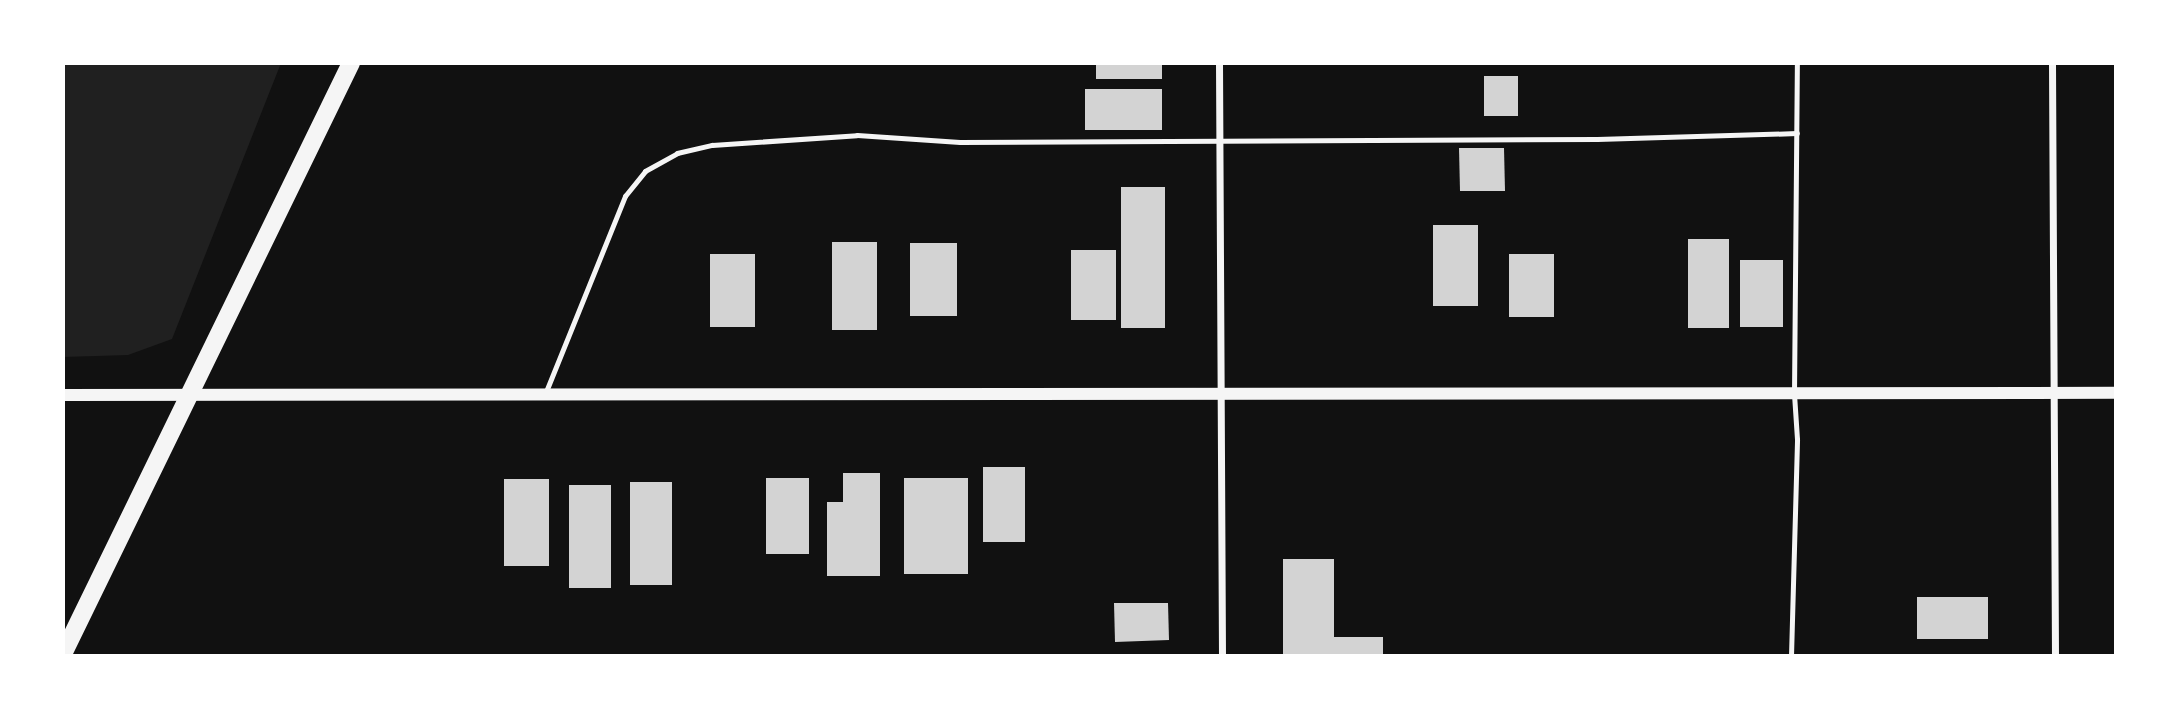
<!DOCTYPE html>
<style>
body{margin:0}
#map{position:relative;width:2179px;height:719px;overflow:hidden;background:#111;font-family:Ubuntu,sans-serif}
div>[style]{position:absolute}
.green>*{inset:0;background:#202020}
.building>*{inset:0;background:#d3d3d3}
.service>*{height:5px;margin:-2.5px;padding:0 2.5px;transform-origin:2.5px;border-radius:2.5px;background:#f5f5f5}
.minor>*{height:7px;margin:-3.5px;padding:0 3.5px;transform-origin:3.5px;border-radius:3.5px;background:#f5f5f5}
.tertiary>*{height:12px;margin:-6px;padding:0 6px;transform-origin:6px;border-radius:6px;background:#f5f5f5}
.primary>*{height:18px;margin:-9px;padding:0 9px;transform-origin:9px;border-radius:9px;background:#f5f5f5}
span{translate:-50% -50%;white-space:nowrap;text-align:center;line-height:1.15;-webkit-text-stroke:5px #fff;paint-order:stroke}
.frame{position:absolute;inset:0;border:65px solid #fff;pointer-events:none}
</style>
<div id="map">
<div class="green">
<i style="clip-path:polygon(63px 63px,281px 63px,172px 339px,128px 355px,63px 357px)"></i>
</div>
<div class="building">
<i style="clip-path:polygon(1096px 63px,1162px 63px,1162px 79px,1096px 79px)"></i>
<i style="clip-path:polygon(1484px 76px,1518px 76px,1518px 116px,1484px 116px)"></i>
<i style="clip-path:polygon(1085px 89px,1162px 89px,1162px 130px,1085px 130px)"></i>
<i style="clip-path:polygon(1459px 148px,1504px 148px,1505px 191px,1460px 191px)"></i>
<i style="clip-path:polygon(1121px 187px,1165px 187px,1165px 328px,1121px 328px)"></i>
<i style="clip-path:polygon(1433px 225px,1478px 225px,1478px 306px,1433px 306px)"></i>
<i style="clip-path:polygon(1688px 239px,1729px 239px,1729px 328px,1688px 328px)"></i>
<i style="clip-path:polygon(832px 242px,877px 242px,877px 330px,832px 330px)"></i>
<i style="clip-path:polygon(910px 243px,957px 243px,957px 316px,910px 316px)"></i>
<i style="clip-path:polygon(1071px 250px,1116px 250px,1116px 320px,1071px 320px)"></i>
<i style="clip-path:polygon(710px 254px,755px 254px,755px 327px,710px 327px)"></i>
<i style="clip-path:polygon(1509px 254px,1554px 254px,1554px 317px,1509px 317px)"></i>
<i style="clip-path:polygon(1740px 260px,1783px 260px,1783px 327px,1740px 327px)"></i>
<i style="clip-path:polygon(983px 467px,1025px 467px,1025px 542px,983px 542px)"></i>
<i style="clip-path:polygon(843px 473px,880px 473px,880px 576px,827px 576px,827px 502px,843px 502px)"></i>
<i style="clip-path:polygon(766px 478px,809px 478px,809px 554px,766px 554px)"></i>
<i style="clip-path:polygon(904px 478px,968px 478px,968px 574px,904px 574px)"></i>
<i style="clip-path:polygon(504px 479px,549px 479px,549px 566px,504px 566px)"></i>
<i style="clip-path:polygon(630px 482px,672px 482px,672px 585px,630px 585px)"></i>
<i style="clip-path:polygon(569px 485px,611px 485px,611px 588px,569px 588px)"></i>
<i style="clip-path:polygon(1283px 559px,1334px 559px,1334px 637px,1383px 637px,1383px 656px,1283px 656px)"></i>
<i style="clip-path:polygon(1917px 597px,1988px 597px,1988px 639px,1917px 639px)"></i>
<i style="clip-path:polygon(1114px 603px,1168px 603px,1169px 640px,1115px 642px)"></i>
</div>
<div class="service">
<i style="left:545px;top:394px;width:214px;rotate:-68deg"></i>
<i style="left:625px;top:196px;width:32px;rotate:-51deg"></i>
<i style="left:645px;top:171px;width:37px;rotate:-29deg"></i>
<i style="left:677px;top:153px;width:36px;rotate:-13deg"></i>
<i style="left:712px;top:145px;width:145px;rotate:-3.9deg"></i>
<i style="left:857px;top:135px;width:103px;rotate:3.9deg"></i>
<i style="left:960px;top:142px;width:637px;rotate:-0.27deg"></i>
<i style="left:1597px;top:139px;width:200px;rotate:-1.7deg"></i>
<i style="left:1791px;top:656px;width:217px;rotate:-88.4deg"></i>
<i style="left:1797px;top:439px;width:45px;rotate:-93.8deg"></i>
<i style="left:1794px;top:394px;width:331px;rotate:-89.5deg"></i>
</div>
<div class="minor">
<i style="left:1219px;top:63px;width:593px;rotate:89.71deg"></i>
<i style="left:2052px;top:63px;width:593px;rotate:89.71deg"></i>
</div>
<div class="tertiary">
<i style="left:63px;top:395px;width:2053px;rotate:-0.06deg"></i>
</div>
<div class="primary">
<i style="left:63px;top:654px;width:657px;rotate:-64.02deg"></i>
</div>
<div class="frame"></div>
</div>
